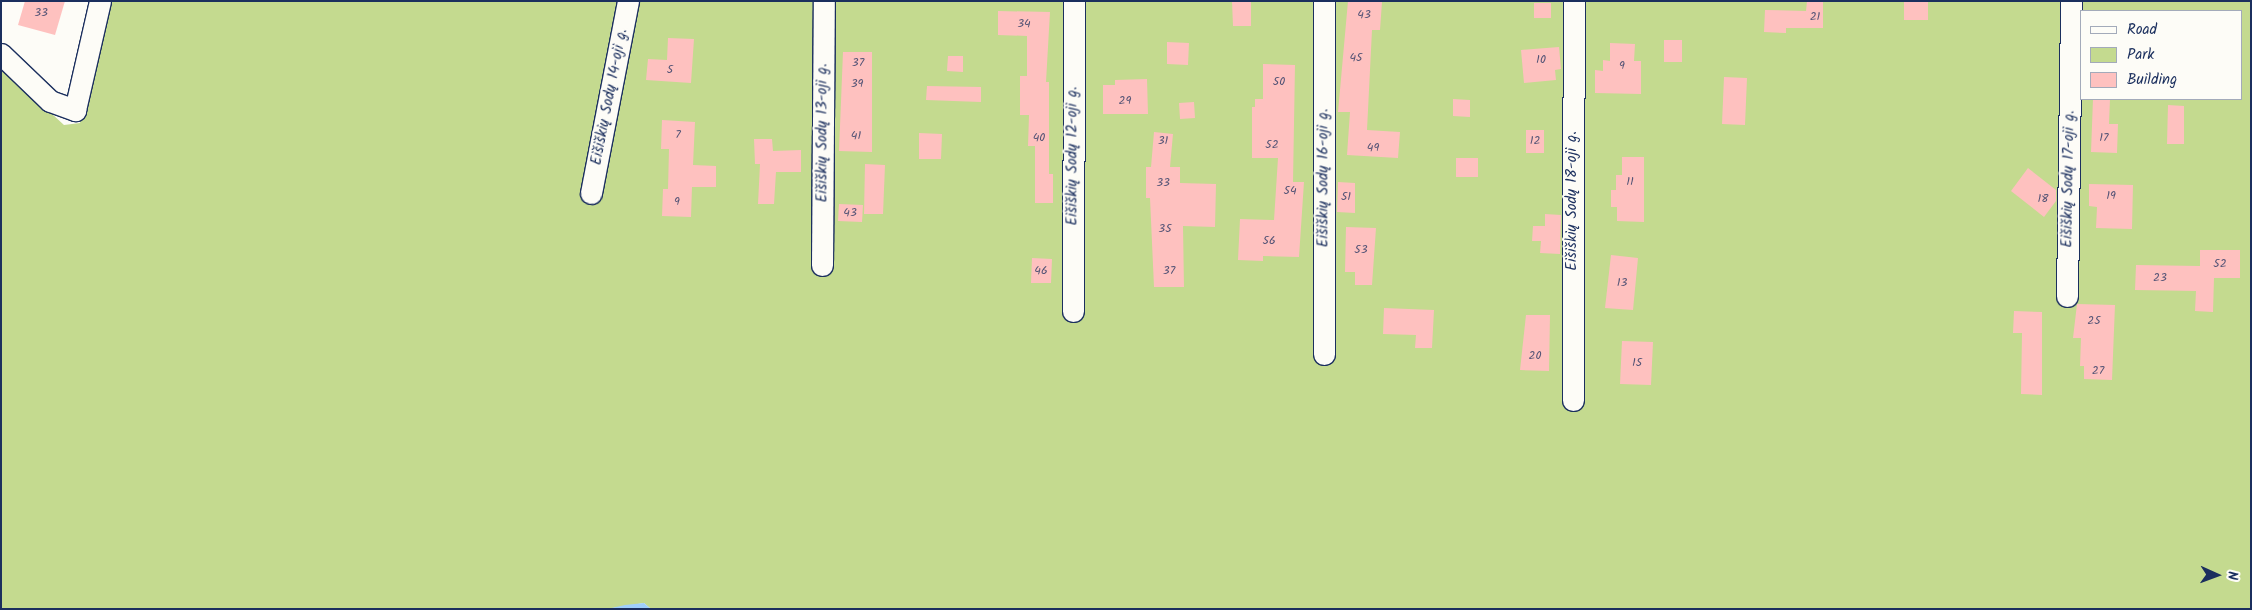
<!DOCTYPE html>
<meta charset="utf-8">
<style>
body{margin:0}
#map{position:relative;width:2252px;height:610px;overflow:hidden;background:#fdfcf7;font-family:Kalam,sans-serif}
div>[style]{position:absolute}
.green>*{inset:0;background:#c4da8f}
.water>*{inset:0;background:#a0d0fc}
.building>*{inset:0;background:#fec1bf}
.roads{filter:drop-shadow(1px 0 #1b2f5e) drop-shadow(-1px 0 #1b2f5e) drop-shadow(0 1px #1b2f5e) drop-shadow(0 -1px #1b2f5e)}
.street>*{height:21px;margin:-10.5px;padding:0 10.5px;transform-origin:10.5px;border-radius:10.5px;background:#fdfcf7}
span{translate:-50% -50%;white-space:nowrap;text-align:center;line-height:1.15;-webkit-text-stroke:4px #fdfcf7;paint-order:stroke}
.number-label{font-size:12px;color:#545476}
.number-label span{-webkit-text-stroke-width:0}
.street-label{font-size:15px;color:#1b2f5e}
.frame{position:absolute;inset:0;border:2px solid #1b2f5e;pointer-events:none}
.legend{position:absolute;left:2080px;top:10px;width:162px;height:90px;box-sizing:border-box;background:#fdfcf7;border:1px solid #a3aaba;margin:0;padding:6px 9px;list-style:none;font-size:15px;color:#1b2f5e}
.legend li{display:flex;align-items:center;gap:10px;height:25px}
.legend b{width:25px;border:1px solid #a3aaba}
.north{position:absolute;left:2192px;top:550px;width:50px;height:50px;-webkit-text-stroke:4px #fdfcf7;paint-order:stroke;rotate:92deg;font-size:14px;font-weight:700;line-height:20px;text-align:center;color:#1b2f5e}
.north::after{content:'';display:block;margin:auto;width:18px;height:22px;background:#1b2f5e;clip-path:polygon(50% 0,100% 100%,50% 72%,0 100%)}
</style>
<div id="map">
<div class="green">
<i style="clip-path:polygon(evenodd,110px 1px,2251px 1px,2251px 609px,651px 609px,644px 603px,607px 609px,1px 609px,1px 67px,64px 125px,80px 123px,110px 1px,2081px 11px,2241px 11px,2241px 99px,2081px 99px,2081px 11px)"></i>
</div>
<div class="water">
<i style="clip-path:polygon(644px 603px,651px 609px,607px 609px,625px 605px)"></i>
</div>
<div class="building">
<i style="clip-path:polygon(25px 1px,65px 1px,55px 35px,18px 25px)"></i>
<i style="clip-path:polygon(1232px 1px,1251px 1px,1251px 26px,1233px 26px)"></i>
<i style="clip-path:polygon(1348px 1px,1382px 2px,1380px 30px,1372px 30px,1367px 130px,1400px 132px,1398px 158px,1347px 155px,1350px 112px,1338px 112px)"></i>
<i style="clip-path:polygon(1807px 1px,1823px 1px,1823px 28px,1786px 28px,1786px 33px,1764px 32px,1765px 10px,1806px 11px)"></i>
<i style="clip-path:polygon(1904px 1px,1928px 1px,1928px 20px,1904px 20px)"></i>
<i style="clip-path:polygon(1534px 3px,1551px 3px,1551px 18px,1534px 18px)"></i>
<i style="clip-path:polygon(998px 11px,1050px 12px,1046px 82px,1049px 82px,1049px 174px,1053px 174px,1053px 203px,1035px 203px,1035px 146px,1028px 146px,1029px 115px,1020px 115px,1020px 76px,1027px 76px,1027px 36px,998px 35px)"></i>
<i style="clip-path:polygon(668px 38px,694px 39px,691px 83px,646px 80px,648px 59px,667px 60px)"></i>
<i style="clip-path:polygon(1664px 40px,1682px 40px,1682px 62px,1664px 62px)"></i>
<i style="clip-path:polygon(1167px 42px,1189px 43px,1188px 65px,1167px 64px)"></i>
<i style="clip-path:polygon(1610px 43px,1635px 44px,1634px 61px,1641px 61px,1641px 94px,1595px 93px,1595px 70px,1603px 71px,1603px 60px,1610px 61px)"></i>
<i style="clip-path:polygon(1559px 47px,1561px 69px,1555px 70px,1556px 80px,1524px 83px,1521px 50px)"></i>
<i style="clip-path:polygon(843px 52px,872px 52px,872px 152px,839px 151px)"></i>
<i style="clip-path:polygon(948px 56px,963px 56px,963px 72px,947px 71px)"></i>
<i style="clip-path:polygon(1263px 64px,1295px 65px,1293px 182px,1304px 182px,1299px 257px,1263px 256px,1263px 261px,1238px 260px,1240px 219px,1274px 220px,1278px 158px,1252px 158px,1252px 107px,1255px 107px,1255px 99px,1263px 99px)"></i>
<i style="clip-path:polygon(1724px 77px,1747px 78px,1745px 125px,1722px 124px)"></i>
<i style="clip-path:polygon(1147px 79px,1148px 114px,1103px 114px,1103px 85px,1115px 85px,1115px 80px)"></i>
<i style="clip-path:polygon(927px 86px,981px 87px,981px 102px,926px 100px)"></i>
<i style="clip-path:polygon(1453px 99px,1470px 100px,1470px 117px,1453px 116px)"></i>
<i style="clip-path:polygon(2093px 99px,2110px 99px,2109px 124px,2118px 124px,2117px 153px,2091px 152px)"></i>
<i style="clip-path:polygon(1194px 102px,1195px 118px,1180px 119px,1179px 103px)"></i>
<i style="clip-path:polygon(2168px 105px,2184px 106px,2184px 144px,2167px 144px)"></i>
<i style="clip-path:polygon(662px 120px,695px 122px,693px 165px,716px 166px,716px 187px,692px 187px,691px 217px,662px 216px,663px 189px,668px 189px,669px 149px,661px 149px)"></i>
<i style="clip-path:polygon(1526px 130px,1544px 130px,1544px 153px,1526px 153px)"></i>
<i style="clip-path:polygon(1154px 132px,1173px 134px,1170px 167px,1180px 167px,1180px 183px,1216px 184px,1215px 227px,1183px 226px,1184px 287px,1154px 287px,1150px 198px,1146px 198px,1146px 167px,1151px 167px)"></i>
<i style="clip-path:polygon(919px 133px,942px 134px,941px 159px,919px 159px)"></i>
<i style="clip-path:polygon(754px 139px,772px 139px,773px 151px,801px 150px,801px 172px,776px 172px,774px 204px,758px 204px,760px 164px,755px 164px)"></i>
<i style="clip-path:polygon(1622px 157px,1644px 157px,1644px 222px,1617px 221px,1617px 207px,1611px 207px,1611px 190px,1616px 190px,1616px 175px,1622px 175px)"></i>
<i style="clip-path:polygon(1456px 158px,1478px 158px,1478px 177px,1456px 177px)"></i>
<i style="clip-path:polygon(865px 164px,885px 165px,883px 214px,864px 214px)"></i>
<i style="clip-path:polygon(2028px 168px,2056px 190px,2056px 201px,2044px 217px,2011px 191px)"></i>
<i style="clip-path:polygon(1338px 182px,1355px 183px,1355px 213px,1337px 212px)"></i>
<i style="clip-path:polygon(2089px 184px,2133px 185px,2132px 229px,2096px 228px,2097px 207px,2089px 206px)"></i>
<i style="clip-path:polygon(839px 204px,863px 205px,862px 222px,838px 221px)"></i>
<i style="clip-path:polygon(1545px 214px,1561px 215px,1560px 254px,1540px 253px,1541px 241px,1532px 241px,1533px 226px,1545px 226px)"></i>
<i style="clip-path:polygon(1346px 227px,1376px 228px,1372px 285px,1355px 285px,1355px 272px,1345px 272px)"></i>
<i style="clip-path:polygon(2200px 250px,2240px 250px,2240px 278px,2214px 278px,2213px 312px,2195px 311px,2196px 291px,2135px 290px,2136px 265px,2200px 266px)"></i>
<i style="clip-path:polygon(1611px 255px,1638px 258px,1633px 310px,1605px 308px)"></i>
<i style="clip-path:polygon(1032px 258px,1052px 259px,1051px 283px,1031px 283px)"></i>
<i style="clip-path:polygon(2077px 304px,2115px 305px,2112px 380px,2084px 379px,2084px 366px,2080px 366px,2081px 338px,2073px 338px)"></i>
<i style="clip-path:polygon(1384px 308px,1434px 310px,1432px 348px,1415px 348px,1416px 335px,1383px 334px)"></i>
<i style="clip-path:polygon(2014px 311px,2042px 312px,2042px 395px,2021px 394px,2022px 333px,2013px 333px)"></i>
<i style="clip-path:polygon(1526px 315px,1550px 315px,1549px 371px,1520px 370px)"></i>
<i style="clip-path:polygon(1622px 341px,1653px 342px,1651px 385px,1620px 384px)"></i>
</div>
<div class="roads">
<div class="street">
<i style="left:1324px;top:1px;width:353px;rotate:90deg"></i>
<i style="left:1px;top:54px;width:68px;rotate:43.8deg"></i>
<i style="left:50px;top:101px;width:27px;rotate:20deg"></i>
<i style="left:75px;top:110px;width:112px;rotate:-77.1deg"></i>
<i style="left:591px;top:193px;width:196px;rotate:-79.1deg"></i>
<i style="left:822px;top:265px;width:264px;rotate:-89.6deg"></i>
<i style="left:2067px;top:296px;width:295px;rotate:-89.2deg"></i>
<i style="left:1073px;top:311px;width:310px;rotate:-89.8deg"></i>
<i style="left:1573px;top:400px;width:399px;rotate:-89.9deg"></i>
</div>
</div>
<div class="number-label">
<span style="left:41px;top:13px">33</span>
<span style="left:1364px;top:15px">43</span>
<span style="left:1815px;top:17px">21</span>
<span style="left:1024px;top:24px">34</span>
<span style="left:1356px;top:58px">45</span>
<span style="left:1541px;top:60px">10</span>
<span style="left:858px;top:63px">37</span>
<span style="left:1622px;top:66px">9</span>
<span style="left:670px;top:70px">5</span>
<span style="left:1279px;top:82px">50</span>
<span style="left:857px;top:84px">39</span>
<span style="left:1125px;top:101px">29</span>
<span style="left:678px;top:135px">7</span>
<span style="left:856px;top:136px">41</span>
<span style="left:1039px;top:138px">40</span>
<span style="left:2104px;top:138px">17</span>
<span style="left:1163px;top:141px">31</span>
<span style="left:1535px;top:141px">12</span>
<span style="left:1272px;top:145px">52</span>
<span style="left:1373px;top:148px">49</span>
<span style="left:1630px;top:182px">11</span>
<span style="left:1163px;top:183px">33</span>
<span style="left:1290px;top:191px">54</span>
<span style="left:2111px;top:196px">19</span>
<span style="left:1346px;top:197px">51</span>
<span style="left:2043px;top:199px">18</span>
<span style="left:677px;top:202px">9</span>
<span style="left:850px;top:213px">43</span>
<span style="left:1165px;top:229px">35</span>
<span style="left:1269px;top:241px">56</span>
<span style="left:1361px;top:250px">53</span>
<span style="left:2220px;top:264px">52</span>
<span style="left:1041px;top:271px">46</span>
<span style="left:1169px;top:271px">37</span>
<span style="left:2160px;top:278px">23</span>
<span style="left:1622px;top:283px">13</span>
<span style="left:2094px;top:321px">25</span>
<span style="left:1535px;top:356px">20</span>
<span style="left:1637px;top:363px">15</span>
<span style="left:2098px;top:371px">27</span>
</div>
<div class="street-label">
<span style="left:610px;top:97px;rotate:-79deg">Eišiškių Sodų 14-oji g.</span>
<span style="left:823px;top:133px;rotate:-90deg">Eišiškių Sodų 13-oji g.</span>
<span style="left:1073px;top:156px;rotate:-90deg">Eišiškių Sodų 12-oji g.</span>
<span style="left:1324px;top:178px;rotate:-90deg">Eišiškių Sodų 16-oji g.</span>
<span style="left:2069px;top:179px;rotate:-89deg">Eišiškių Sodų 17-oji g.</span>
<span style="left:1573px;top:201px;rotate:-90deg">Eišiškių Sodų 18-oji g.</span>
</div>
<div class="frame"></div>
<ul class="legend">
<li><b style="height:6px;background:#fdfcf7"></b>Road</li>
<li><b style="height:14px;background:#c4da8f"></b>Park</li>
<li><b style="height:14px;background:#fec1bf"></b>Building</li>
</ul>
<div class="north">N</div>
</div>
